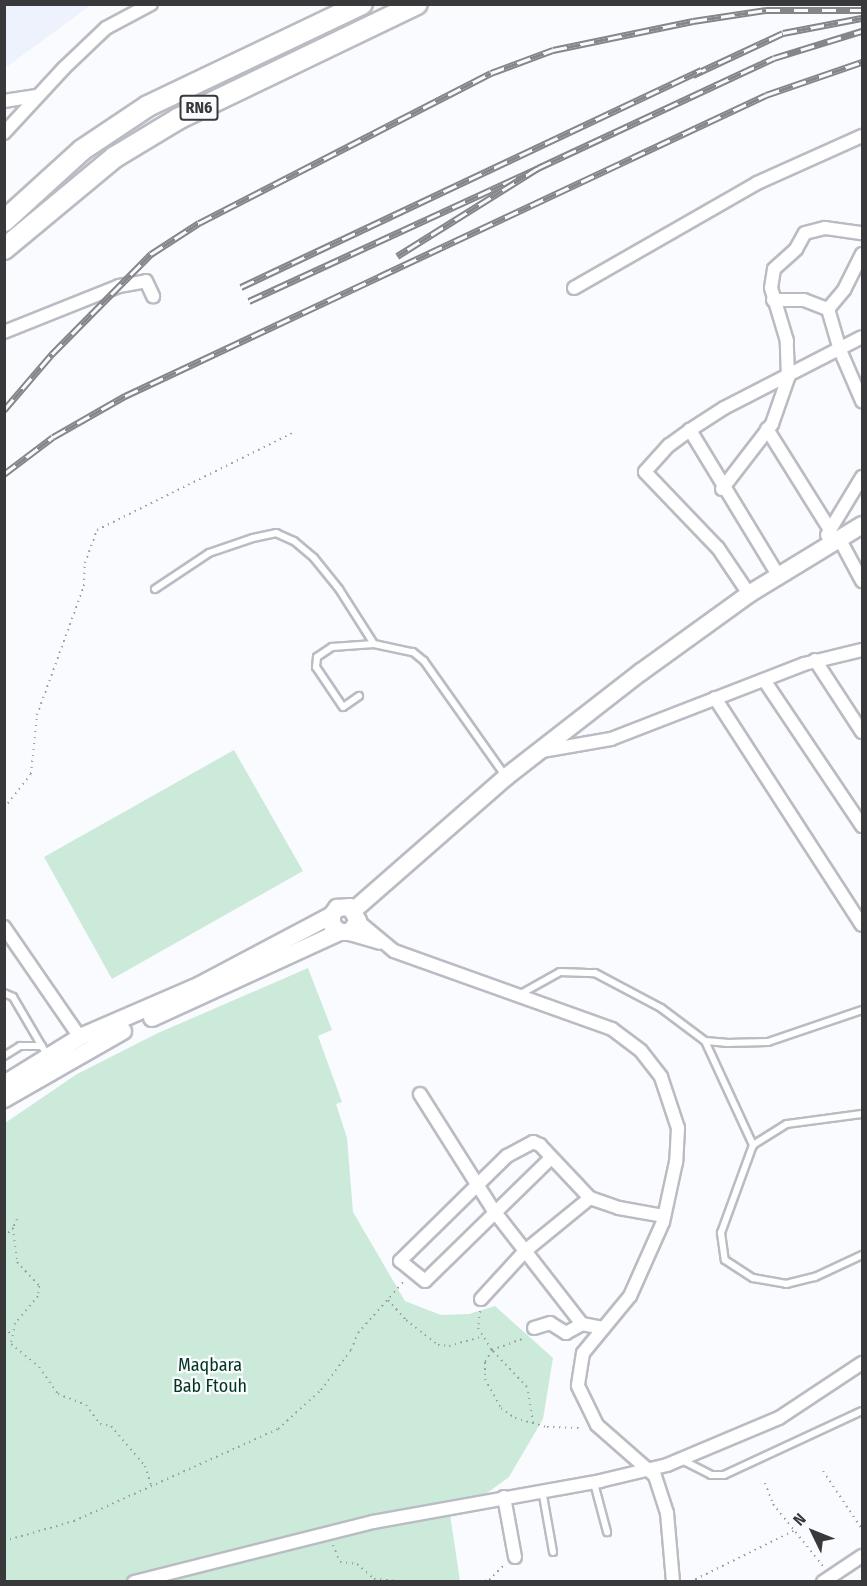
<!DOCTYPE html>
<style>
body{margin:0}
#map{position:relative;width:867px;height:1586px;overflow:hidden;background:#fafbfe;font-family:"Fira Sans Condensed",sans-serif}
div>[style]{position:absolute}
.built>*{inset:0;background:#eef2fd}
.green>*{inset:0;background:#ccead9}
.path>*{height:2px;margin-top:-1px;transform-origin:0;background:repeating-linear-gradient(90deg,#9f9fa2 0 1.5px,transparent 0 6px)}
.roads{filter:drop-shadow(2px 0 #babcc3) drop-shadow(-2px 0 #babcc3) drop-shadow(0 2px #babcc3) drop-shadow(0 -2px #babcc3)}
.lane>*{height:6px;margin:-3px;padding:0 3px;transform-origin:3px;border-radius:3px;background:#fff}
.street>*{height:12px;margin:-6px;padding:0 6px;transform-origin:6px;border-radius:6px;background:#fff}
.secondary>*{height:16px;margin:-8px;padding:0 8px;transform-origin:8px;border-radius:8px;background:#fff}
.primary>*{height:20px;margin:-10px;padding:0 10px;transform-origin:10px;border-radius:10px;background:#fff}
.rail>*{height:7px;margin-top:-3.5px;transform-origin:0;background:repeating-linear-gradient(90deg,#fafbfe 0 14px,#858689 0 28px);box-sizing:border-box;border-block:2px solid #858689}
span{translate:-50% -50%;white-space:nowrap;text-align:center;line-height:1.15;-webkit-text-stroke:4.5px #fafbfe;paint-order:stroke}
.shield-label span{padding:2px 4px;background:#fafbfe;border:2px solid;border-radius:4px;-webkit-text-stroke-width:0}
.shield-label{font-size:16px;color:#39393c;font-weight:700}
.park-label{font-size:18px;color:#003621}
.frame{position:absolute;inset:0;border:6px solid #39393c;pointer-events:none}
.north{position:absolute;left:783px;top:1502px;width:60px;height:60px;-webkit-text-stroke:4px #fafbfe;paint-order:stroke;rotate:313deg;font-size:16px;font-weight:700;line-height:24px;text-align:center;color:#39393c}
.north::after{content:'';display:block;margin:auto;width:21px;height:27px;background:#39393c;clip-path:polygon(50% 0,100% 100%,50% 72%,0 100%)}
</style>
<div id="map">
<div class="built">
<i style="clip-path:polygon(5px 4px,91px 4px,91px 5px,5px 68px)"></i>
</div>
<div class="green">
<i style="clip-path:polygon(234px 750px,303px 871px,112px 979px,44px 857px)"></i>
<i style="clip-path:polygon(308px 968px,332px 1030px,318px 1036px,342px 1102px,336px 1104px,347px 1138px,353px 1212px,405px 1301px,441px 1315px,469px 1314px,495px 1306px,553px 1358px,543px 1419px,509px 1477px,483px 1496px,448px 1501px,460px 1581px,5px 1582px,5px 1123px,77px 1074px,158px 1033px)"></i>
</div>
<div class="path">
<i style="left:4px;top:808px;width:43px;rotate:-51.5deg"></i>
<i style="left:31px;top:774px;width:59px;rotate:-84.2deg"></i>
<i style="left:37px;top:715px;width:137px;rotate:-70deg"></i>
<i style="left:84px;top:586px;width:23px;rotate:-88deg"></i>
<i style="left:85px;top:563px;width:35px;rotate:-70deg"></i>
<i style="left:97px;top:530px;width:220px;rotate:-26.4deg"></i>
<i style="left:17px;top:1219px;width:10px;rotate:114deg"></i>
<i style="left:13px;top:1228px;width:34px;rotate:83deg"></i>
<i style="left:17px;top:1262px;width:33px;rotate:47deg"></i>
<i style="left:39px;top:1286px;width:10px;rotate:96deg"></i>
<i style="left:38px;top:1296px;width:35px;rotate:130deg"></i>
<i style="left:15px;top:1323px;width:21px;rotate:101deg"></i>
<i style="left:11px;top:1344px;width:36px;rotate:39deg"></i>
<i style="left:39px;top:1367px;width:33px;rotate:55deg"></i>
<i style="left:58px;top:1394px;width:30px;rotate:21deg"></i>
<i style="left:86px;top:1405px;width:24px;rotate:54deg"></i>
<i style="left:100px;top:1424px;width:11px;rotate:10deg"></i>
<i style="left:111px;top:1426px;width:52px;rotate:49.6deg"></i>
<i style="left:145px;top:1466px;width:20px;rotate:72deg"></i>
<i style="left:4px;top:1237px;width:13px;rotate:-45deg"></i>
<i style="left:388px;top:1300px;width:27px;rotate:48deg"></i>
<i style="left:406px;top:1320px;width:41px;rotate:38deg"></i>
<i style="left:438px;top:1345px;width:11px;rotate:5deg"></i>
<i style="left:449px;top:1346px;width:35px;rotate:-16deg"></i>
<i style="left:480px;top:1311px;width:17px;rotate:97deg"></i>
<i style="left:478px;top:1328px;width:26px;rotate:58deg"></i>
<i style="left:492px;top:1350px;width:35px;rotate:-20deg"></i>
<i style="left:4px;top:1328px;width:8px;rotate:40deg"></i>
<i style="left:533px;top:1423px;width:36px;rotate:-99deg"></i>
<i style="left:527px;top:1387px;width:51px;rotate:-133.4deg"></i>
<i style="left:492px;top:1350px;width:14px;rotate:120deg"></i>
<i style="left:485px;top:1362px;width:17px;rotate:90deg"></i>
<i style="left:485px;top:1379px;width:33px;rotate:61deg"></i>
<i style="left:501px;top:1408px;width:17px;rotate:36deg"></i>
<i style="left:515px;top:1418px;width:33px;rotate:16deg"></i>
<i style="left:547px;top:1427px;width:36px;rotate:2deg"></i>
<i style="left:823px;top:1471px;width:70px;rotate:56.1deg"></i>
<i style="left:765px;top:1483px;width:22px;rotate:69deg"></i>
<i style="left:773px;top:1504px;width:80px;rotate:51.1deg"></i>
<i style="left:4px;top:1541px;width:73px;rotate:-15.9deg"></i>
<i style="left:74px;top:1521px;width:224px;rotate:-24.3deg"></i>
<i style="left:278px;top:1429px;width:58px;rotate:-42.2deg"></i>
<i style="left:321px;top:1390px;width:50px;rotate:-53.1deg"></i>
<i style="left:351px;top:1350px;width:18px;rotate:-68deg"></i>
<i style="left:358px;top:1333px;width:69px;rotate:-48.5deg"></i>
<i style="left:333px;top:1545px;width:18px;rotate:68deg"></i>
<i style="left:340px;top:1562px;width:17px;rotate:7deg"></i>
<i style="left:357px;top:1564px;width:23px;rotate:41deg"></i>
<i style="left:374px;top:1579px;width:34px;rotate:5deg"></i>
<i style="left:410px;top:1581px;width:26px;rotate:2deg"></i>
<i style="left:479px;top:1582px;width:10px;rotate:-11deg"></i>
<i style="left:489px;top:1580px;width:23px;rotate:-45deg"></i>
<i style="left:690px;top:1582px;width:117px;rotate:-26.3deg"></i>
</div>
<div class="roads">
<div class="lane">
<i style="left:155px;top:589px;width:65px;rotate:-33.7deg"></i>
<i style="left:209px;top:553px;width:46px;rotate:-18.8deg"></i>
<i style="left:253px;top:538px;width:24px;rotate:-12deg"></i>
<i style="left:276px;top:533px;width:20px;rotate:24deg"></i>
<i style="left:294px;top:541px;width:26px;rotate:40deg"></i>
<i style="left:314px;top:558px;width:40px;rotate:51deg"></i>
<i style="left:339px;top:589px;width:65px;rotate:57.5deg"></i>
<i style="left:374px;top:644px;width:40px;rotate:12deg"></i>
<i style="left:413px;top:652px;width:14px;rotate:39deg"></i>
<i style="left:424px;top:661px;width:142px;rotate:54.7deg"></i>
<i style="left:359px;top:696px;width:19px;rotate:145deg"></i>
<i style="left:343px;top:707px;width:48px;rotate:-124deg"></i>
<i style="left:316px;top:667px;width:10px;rotate:-84deg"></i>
<i style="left:317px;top:657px;width:18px;rotate:-34deg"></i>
<i style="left:332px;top:647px;width:42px;rotate:-4.1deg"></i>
<i style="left:4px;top:993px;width:10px;rotate:24deg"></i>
<i style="left:13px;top:997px;width:67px;rotate:59.6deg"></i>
<i style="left:517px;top:996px;width:49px;rotate:-29.2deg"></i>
<i style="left:560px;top:972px;width:35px;rotate:2deg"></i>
<i style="left:595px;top:973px;width:75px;rotate:27.9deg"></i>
<i style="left:661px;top:1008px;width:55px;rotate:36.9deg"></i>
<i style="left:705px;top:1041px;width:21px;rotate:5deg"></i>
<i style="left:726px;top:1043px;width:42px;rotate:-1.4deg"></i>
<i style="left:768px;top:1042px;width:99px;rotate:-18.8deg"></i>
<i style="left:705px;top:1041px;width:115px;rotate:65.2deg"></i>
<i style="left:753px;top:1145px;width:94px;rotate:110deg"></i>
<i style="left:721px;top:1233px;width:27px;rotate:82deg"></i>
<i style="left:725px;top:1260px;width:33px;rotate:33deg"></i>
<i style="left:753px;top:1278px;width:34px;rotate:10deg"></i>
<i style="left:786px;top:1284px;width:30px;rotate:-14deg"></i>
<i style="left:815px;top:1277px;width:52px;rotate:-25.1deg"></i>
<i style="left:4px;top:1056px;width:19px;rotate:-32deg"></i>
<i style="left:20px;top:1046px;width:22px"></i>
<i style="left:753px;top:1145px;width:40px;rotate:-32deg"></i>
<i style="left:787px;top:1124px;width:76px;rotate:-7.6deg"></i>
<i style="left:682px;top:1460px;width:33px;rotate:27deg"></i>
<i style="left:711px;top:1475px;width:13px"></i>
<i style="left:724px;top:1475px;width:152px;rotate:-24.9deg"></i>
<i style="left:594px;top:1483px;width:51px;rotate:75.1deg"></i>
<i style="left:542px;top:1490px;width:63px;rotate:79.9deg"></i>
</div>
<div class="street">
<i style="left:4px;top:101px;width:33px;rotate:-9deg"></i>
<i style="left:4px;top:133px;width:88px;rotate:-47.3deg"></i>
<i style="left:64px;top:68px;width:58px;rotate:-43.6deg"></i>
<i style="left:106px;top:28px;width:51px;rotate:-28.1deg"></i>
<i style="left:862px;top:254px;width:40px;rotate:116.6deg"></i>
<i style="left:844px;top:290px;width:25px;rotate:130deg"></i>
<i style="left:828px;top:309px;width:43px;rotate:73.7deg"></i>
<i style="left:840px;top:350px;width:56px;rotate:66.7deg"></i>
<i style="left:574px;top:288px;width:211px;rotate:-29.8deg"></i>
<i style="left:757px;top:183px;width:115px;rotate:-24.1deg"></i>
<i style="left:773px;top:300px;width:31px"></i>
<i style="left:804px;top:300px;width:26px;rotate:21deg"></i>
<i style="left:4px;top:332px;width:124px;rotate:-21.8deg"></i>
<i style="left:119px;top:286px;width:27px;rotate:-10deg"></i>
<i style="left:146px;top:281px;width:17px;rotate:65deg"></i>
<i style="left:767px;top:429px;width:119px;rotate:58deg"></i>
<i style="left:690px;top:430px;width:26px;rotate:144deg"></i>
<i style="left:669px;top:445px;width:36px;rotate:132deg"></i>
<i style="left:645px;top:472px;width:105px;rotate:46.2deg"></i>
<i style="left:718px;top:548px;width:55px;rotate:56deg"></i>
<i style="left:722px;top:489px;width:82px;rotate:-52.4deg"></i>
<i style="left:772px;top:424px;width:49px;rotate:-70.8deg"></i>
<i style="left:788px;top:378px;width:37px;rotate:-92deg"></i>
<i style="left:787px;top:341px;width:55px;rotate:-106.8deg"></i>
<i style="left:771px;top:288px;width:19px;rotate:-81deg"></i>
<i style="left:774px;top:269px;width:30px;rotate:-42deg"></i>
<i style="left:796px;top:249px;width:18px;rotate:-61deg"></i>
<i style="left:805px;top:233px;width:21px;rotate:-14deg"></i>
<i style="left:825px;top:228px;width:37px;rotate:8deg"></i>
<i style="left:827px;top:535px;width:68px;rotate:-58.9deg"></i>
<i style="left:839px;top:538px;width:49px;rotate:61.9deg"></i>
<i style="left:778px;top:575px;width:170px;rotate:-121.3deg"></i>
<i style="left:690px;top:430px;width:40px;rotate:-32.9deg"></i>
<i style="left:724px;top:408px;width:155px;rotate:-27.2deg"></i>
<i style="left:815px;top:660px;width:86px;rotate:56.9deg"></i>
<i style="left:764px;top:680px;width:176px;rotate:56.1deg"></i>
<i style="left:715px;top:698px;width:270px;rotate:57.1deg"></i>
<i style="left:542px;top:751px;width:70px;rotate:-9.9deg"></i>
<i style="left:611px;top:739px;width:207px;rotate:-21.2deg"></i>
<i style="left:804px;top:664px;width:60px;rotate:-13.6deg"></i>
<i style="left:358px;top:921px;width:47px;rotate:39.8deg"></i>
<i style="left:394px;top:951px;width:232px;rotate:19.7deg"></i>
<i style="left:612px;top:1029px;width:36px;rotate:37deg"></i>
<i style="left:641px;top:1051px;width:33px;rotate:52deg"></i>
<i style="left:661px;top:1077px;width:54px;rotate:71.6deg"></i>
<i style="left:678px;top:1128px;width:34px;rotate:93deg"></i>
<i style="left:676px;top:1162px;width:61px;rotate:102.2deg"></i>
<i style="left:663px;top:1222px;width:81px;rotate:114deg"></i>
<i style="left:630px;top:1296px;width:74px;rotate:129.5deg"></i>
<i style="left:583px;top:1353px;width:33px;rotate:99deg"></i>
<i style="left:578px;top:1386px;width:43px;rotate:64deg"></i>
<i style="left:597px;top:1425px;width:77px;rotate:41.3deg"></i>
<i style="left:655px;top:1476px;width:39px;rotate:72deg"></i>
<i style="left:667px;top:1513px;width:69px;rotate:85deg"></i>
<i style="left:4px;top:927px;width:134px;rotate:55.4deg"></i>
<i style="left:346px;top:933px;width:35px;rotate:16deg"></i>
<i style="left:420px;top:1094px;width:138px;rotate:57.7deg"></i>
<i style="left:494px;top:1211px;width:143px;rotate:52.1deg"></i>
<i style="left:551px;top:1158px;width:176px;rotate:135.7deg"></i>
<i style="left:425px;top:1281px;width:32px;rotate:-141deg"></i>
<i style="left:400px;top:1261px;width:150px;rotate:-44.5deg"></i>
<i style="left:507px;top:1156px;width:30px;rotate:-28deg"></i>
<i style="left:533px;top:1142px;width:8px;rotate:23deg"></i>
<i style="left:540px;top:1145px;width:73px;rotate:46.7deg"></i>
<i style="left:590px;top:1198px;width:31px;rotate:19deg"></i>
<i style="left:619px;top:1208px;width:46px;rotate:10.1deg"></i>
<i style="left:481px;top:1299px;width:65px;rotate:-47.5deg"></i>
<i style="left:525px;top:1251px;width:84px;rotate:-39.2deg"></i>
<i style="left:534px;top:1328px;width:17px;rotate:-17deg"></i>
<i style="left:550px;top:1323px;width:19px;rotate:32deg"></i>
<i style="left:566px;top:1333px;width:18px;rotate:-29deg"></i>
<i style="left:582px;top:1324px;width:21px;rotate:11deg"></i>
<i style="left:504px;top:1497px;width:61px;rotate:79.6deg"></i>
<i style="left:134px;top:1582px;width:246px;rotate:-14.1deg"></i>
<i style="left:373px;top:1522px;width:231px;rotate:-10.2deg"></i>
<i style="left:600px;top:1481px;width:69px;rotate:-13.4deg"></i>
<i style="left:667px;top:1465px;width:121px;rotate:-22.8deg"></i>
<i style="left:779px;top:1418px;width:100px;rotate:-33.5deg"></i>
<i style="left:823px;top:1582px;width:47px;rotate:-33.7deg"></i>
</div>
<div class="secondary">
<i style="left:354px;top:910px;width:202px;rotate:-41.2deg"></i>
<i style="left:506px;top:777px;width:171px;rotate:-37.9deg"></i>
<i style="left:641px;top:672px;width:133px;rotate:-35.8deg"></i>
<i style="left:749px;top:594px;width:132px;rotate:-31.4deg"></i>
<i style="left:152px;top:1018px;width:207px;rotate:-24.6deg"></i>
<i style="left:4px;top:1084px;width:89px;rotate:-31.7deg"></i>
<i style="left:80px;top:1037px;width:131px;rotate:-23.4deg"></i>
<i style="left:200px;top:985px;width:149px;rotate:-27.9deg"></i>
<i style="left:332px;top:915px;width:9px;rotate:-54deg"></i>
<i style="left:337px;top:908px;width:13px;rotate:-4deg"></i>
<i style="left:350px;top:907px;width:16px;rotate:60deg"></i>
<i style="left:358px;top:921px;width:14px;rotate:126deg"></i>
<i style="left:350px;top:932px;width:10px;rotate:180deg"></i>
<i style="left:340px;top:932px;width:11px;rotate:-139deg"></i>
<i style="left:332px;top:925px;width:10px;rotate:-90deg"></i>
<i style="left:4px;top:1099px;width:137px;rotate:-29.7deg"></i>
</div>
<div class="primary">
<i style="left:4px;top:221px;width:105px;rotate:-42.3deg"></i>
<i style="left:82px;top:150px;width:79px;rotate:-33.7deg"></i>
<i style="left:148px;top:106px;width:237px;rotate:-25.5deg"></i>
<i style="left:4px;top:249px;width:144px;rotate:-39.7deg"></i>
<i style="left:115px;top:157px;width:74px;rotate:-31.1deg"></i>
<i style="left:178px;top:119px;width:265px;rotate:-25.7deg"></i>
</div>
</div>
<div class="rail">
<i style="left:693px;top:75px;width:99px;rotate:-25deg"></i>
<i style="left:783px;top:33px;width:80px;rotate:-10.8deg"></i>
<i style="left:538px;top:168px;width:260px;rotate:-25deg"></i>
<i style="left:774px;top:58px;width:92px;rotate:-17.1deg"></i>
<i style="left:241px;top:287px;width:509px;rotate:-25.26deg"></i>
<i style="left:249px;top:301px;width:318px;rotate:-24.7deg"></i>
<i style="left:538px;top:168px;width:166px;rotate:148deg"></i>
<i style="left:4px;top:410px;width:74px;rotate:-49.4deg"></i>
<i style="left:52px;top:354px;width:141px;rotate:-45.3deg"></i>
<i style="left:151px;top:254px;width:57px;rotate:-32.9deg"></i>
<i style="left:199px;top:223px;width:328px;rotate:-27.2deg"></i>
<i style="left:491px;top:73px;width:66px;rotate:-20.4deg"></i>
<i style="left:553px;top:50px;width:143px;rotate:-11.7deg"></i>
<i style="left:693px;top:21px;width:74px;rotate:-8.6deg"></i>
<i style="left:766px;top:10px;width:96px"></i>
<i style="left:4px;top:474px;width:61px;rotate:-37.1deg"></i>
<i style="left:53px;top:437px;width:83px;rotate:-29.7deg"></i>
<i style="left:125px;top:396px;width:708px;rotate:-25.15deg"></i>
<i style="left:766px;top:95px;width:102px;rotate:-19deg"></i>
</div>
<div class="shield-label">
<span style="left:199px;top:108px">RN6</span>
</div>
<div class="park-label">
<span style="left:210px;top:1376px">Maqbara<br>Bab Ftouh</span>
</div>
<div class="frame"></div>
<div class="north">N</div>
</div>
